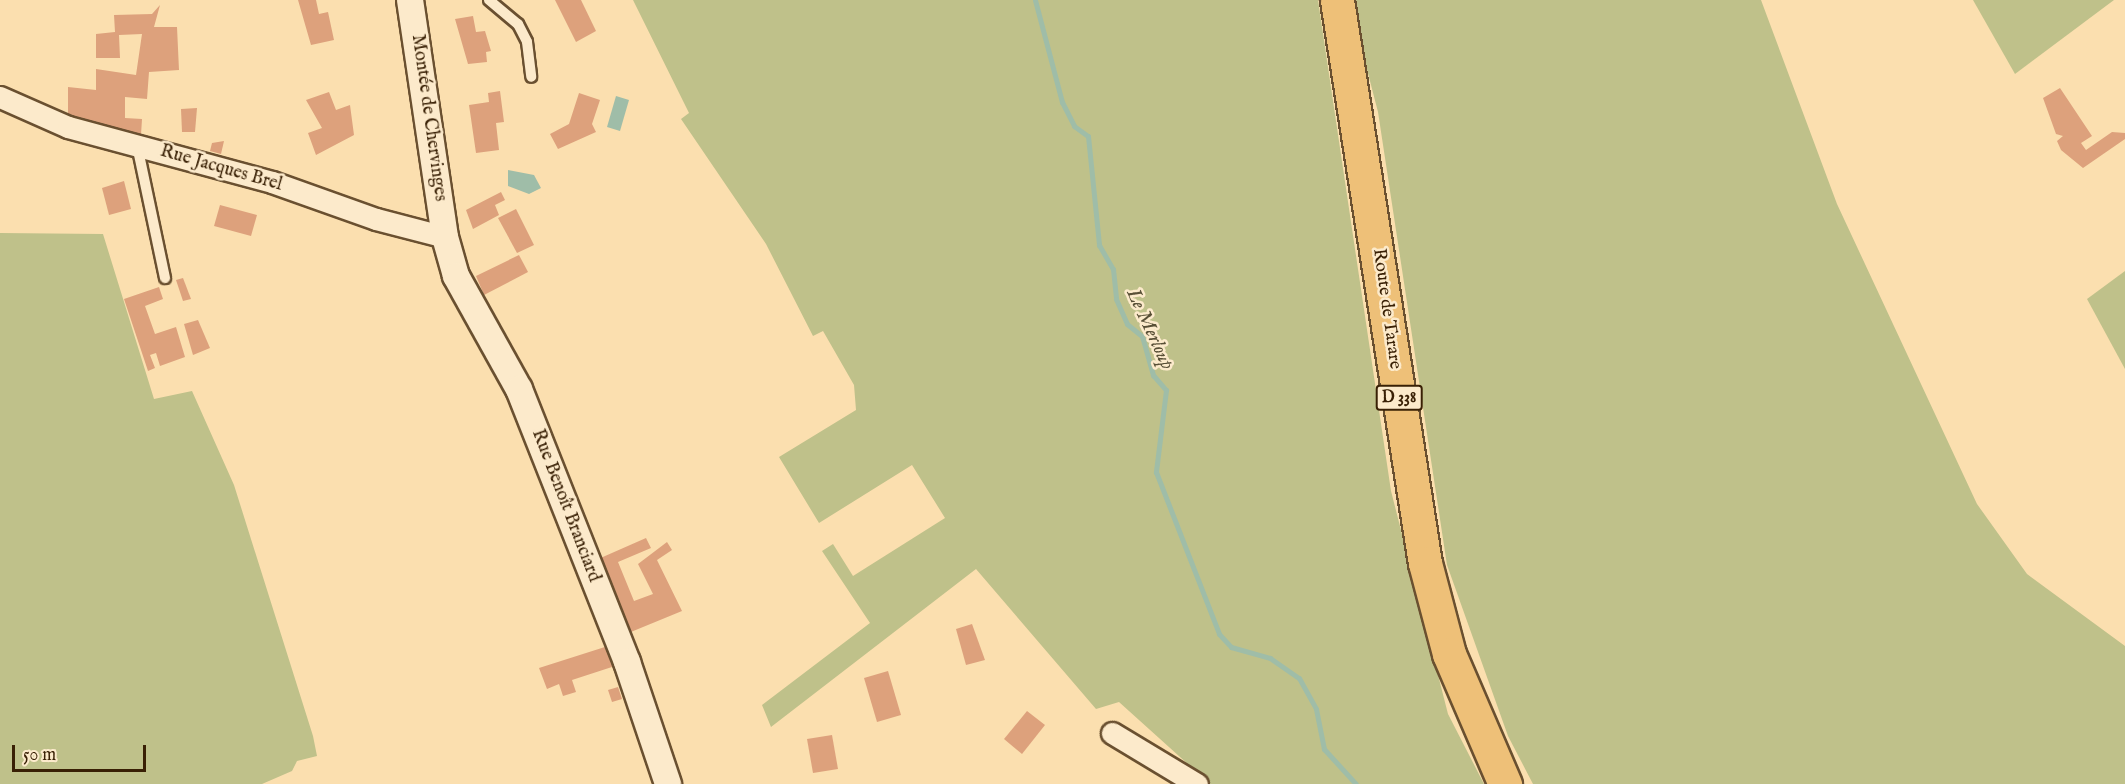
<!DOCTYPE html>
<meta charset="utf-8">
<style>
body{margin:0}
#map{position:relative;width:2125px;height:784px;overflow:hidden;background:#fbdfaf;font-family:"IM FELL English",serif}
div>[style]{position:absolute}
.green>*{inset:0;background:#bfc18a}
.water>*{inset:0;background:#9fbda8}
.stream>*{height:5px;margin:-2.5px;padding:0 2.5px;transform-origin:2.5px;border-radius:2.5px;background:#9fbda8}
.building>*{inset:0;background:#dda17c}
.roads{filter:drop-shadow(2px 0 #6a5030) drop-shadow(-2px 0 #6a5030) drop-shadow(0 2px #6a5030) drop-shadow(0 -2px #6a5030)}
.service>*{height:10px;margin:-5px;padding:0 5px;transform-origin:5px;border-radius:5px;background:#fceacb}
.minor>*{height:21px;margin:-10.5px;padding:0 10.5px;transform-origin:10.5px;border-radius:10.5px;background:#fceacb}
.tertiary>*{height:26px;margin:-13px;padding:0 13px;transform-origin:13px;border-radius:13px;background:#fceacb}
.primary>*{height:33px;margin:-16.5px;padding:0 16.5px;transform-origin:16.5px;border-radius:16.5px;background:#eec078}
span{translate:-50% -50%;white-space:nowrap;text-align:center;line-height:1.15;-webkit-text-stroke:5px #fceacb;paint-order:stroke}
.shield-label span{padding:2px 4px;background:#fceacb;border:2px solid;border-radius:4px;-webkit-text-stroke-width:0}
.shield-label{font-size:16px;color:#392005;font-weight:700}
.street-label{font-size:18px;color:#392005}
.water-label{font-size:20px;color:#584f36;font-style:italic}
.scale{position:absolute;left:12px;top:745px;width:134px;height:27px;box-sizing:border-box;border:3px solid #392005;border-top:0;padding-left:8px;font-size:18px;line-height:21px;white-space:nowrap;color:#392005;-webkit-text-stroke:4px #fceacb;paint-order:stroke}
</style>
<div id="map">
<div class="green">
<i style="clip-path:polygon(633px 0,1318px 0,1391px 491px,1448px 714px,1484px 784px,1210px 784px,1119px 702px,1096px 709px,976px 569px,771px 727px,762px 705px,870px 623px,822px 551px,833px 544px,853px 576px,945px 518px,912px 465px,819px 523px,779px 457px,856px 410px,854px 385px,823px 331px,813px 336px,766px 244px,681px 119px,689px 113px)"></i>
<i style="clip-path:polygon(1349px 0,1761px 0,1837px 204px,1977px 504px,2027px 574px,2125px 646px,2125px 784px,1533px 784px,1508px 736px,1447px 565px,1378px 112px)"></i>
<i style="clip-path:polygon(1973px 0,2114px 0,2015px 74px)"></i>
<i style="clip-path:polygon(0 233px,103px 234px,154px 399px,192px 391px,234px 485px,313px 736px,317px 756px,297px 761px,292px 771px,262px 784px,0 784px)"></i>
<i style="clip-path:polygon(2125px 271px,2125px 369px,2087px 299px)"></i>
</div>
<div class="water">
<i style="clip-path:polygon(616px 96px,629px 100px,620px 131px,607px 127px)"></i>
<i style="clip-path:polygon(508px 170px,534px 175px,541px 188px,529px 194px,508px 186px)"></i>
</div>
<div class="stream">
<i style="left:1035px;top:0;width:106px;rotate:75.2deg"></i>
<i style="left:1062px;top:102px;width:27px;rotate:63deg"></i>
<i style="left:1074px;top:126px;width:17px;rotate:36deg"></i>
<i style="left:1088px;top:136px;width:110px;rotate:84.2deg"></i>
<i style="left:1099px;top:245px;width:28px;rotate:60deg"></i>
<i style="left:1113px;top:269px;width:30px;rotate:84deg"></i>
<i style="left:1116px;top:299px;width:27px;rotate:66deg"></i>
<i style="left:1127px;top:324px;width:19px;rotate:39deg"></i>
<i style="left:1142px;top:336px;width:41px;rotate:74.2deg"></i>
<i style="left:1153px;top:375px;width:20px;rotate:49deg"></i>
<i style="left:1166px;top:390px;width:83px;rotate:97deg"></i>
<i style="left:1156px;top:472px;width:174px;rotate:68.7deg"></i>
<i style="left:1219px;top:634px;width:18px;rotate:47deg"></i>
<i style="left:1231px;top:647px;width:41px;rotate:15.8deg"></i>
<i style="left:1270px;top:658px;width:35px;rotate:35deg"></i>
<i style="left:1299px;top:678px;width:35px;rotate:61deg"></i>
<i style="left:1316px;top:709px;width:41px;rotate:78.7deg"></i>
<i style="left:1324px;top:749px;width:47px;rotate:47.6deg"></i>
</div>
<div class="building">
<i style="clip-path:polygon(298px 0,316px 0,319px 14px,328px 12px,334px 40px,311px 45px)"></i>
<i style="clip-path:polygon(555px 0,581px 0,596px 31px,576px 42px)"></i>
<i style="clip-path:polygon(160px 5px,154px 27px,177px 27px,179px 70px,149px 72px,147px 99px,125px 97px,125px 118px,142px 119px,141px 135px,68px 115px,68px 87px,96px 90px,96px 69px,136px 75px,142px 34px,119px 35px,120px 58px,96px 58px,96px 34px,115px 32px,114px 15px,152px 14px)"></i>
<i style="clip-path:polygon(473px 16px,476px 32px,485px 31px,491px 51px,486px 52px,487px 62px,468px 64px,455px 19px)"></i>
<i style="clip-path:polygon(2060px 88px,2092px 136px,2081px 143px,2086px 150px,2112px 132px,2125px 133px,2125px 139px,2083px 168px,2061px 150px,2057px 141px,2063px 136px,2056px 134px,2043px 98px)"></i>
<i style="clip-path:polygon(500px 91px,504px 122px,496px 123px,499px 150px,476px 153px,469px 105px,489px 102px,488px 93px)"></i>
<i style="clip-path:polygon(329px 92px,336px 110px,350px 105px,354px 135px,316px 155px,308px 133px,322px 128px,306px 100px)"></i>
<i style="clip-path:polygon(579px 93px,600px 100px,592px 124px,596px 132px,558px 149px,550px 134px,569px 124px)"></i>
<i style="clip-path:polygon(197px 108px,195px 132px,182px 132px,181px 109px)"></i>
<i style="clip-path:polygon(224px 141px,221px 154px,210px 151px,212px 143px)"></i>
<i style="clip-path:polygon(124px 181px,131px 209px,109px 215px,102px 188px)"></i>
<i style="clip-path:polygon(501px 192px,505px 200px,495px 205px,499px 215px,473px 229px,466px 210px)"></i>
<i style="clip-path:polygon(220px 205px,257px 215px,251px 236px,214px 226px)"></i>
<i style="clip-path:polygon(516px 209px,534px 245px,517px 253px,498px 218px)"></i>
<i style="clip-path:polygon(519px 255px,528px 272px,484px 295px,476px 276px)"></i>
<i style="clip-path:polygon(183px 278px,191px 299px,183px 301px,176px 280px)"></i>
<i style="clip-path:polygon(159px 287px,163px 299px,145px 306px,155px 334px,176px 327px,185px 357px,160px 366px,156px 353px,150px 355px,155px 368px,148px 371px,124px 299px)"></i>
<i style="clip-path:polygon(198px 320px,210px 348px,193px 355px,184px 324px)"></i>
<i style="clip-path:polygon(646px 538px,651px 548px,618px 562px,634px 601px,653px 594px,638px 564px,667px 542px,672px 550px,657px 560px,682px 611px,626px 634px,596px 560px)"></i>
<i style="clip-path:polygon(972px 624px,985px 660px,966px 665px,956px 629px)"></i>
<i style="clip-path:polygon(608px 646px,615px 666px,572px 680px,576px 692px,563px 696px,559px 684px,547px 689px,539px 668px)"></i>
<i style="clip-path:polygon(888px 671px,901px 715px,877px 722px,864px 678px)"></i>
<i style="clip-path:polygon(618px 687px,622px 699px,612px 702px,608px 690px)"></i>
<i style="clip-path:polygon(1027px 711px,1045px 725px,1022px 754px,1004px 739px)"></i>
<i style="clip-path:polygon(832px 735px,838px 769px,813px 773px,807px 739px)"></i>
</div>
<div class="roads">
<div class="service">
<i style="left:489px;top:0;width:38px;rotate:40deg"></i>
<i style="left:518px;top:24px;width:20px;rotate:63deg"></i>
<i style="left:527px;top:42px;width:35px;rotate:83deg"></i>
<i style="left:137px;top:145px;width:136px;rotate:78.1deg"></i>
</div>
<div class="minor">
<i style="left:0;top:97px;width:74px;rotate:23.8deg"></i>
<i style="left:68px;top:127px;width:211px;rotate:15.1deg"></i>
<i style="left:272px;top:182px;width:110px;rotate:19.6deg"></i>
<i style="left:376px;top:219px;width:71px;rotate:14.6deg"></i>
<i style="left:1112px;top:733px;width:99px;rotate:31deg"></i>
</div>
<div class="tertiary">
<i style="left:410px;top:0;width:240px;rotate:81.6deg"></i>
<i style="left:445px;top:237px;width:41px;rotate:74.2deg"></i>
<i style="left:456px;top:276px;width:129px;rotate:60.9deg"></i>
<i style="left:519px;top:389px;width:294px;rotate:68.4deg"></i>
<i style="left:627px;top:662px;width:129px;rotate:71.4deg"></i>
</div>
<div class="primary">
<i style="left:1337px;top:0;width:570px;rotate:81.12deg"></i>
<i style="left:1425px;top:563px;width:94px;rotate:75.2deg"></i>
<i style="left:1449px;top:654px;width:142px;rotate:66.7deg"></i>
</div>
</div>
<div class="shield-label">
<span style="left:1399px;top:398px">D 338</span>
</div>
<div class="street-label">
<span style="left:428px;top:118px;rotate:82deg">Montée de Chervinges</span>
<span style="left:221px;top:169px;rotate:16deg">Rue Jacques Brel</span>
<span style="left:1386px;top:309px;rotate:82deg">Route de Tarare</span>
<span style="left:565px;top:506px;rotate:69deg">Rue Benoît Branciard</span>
</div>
<div class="water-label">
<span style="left:1150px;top:329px;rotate:65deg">Le Merloup</span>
</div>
<div class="scale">50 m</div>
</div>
